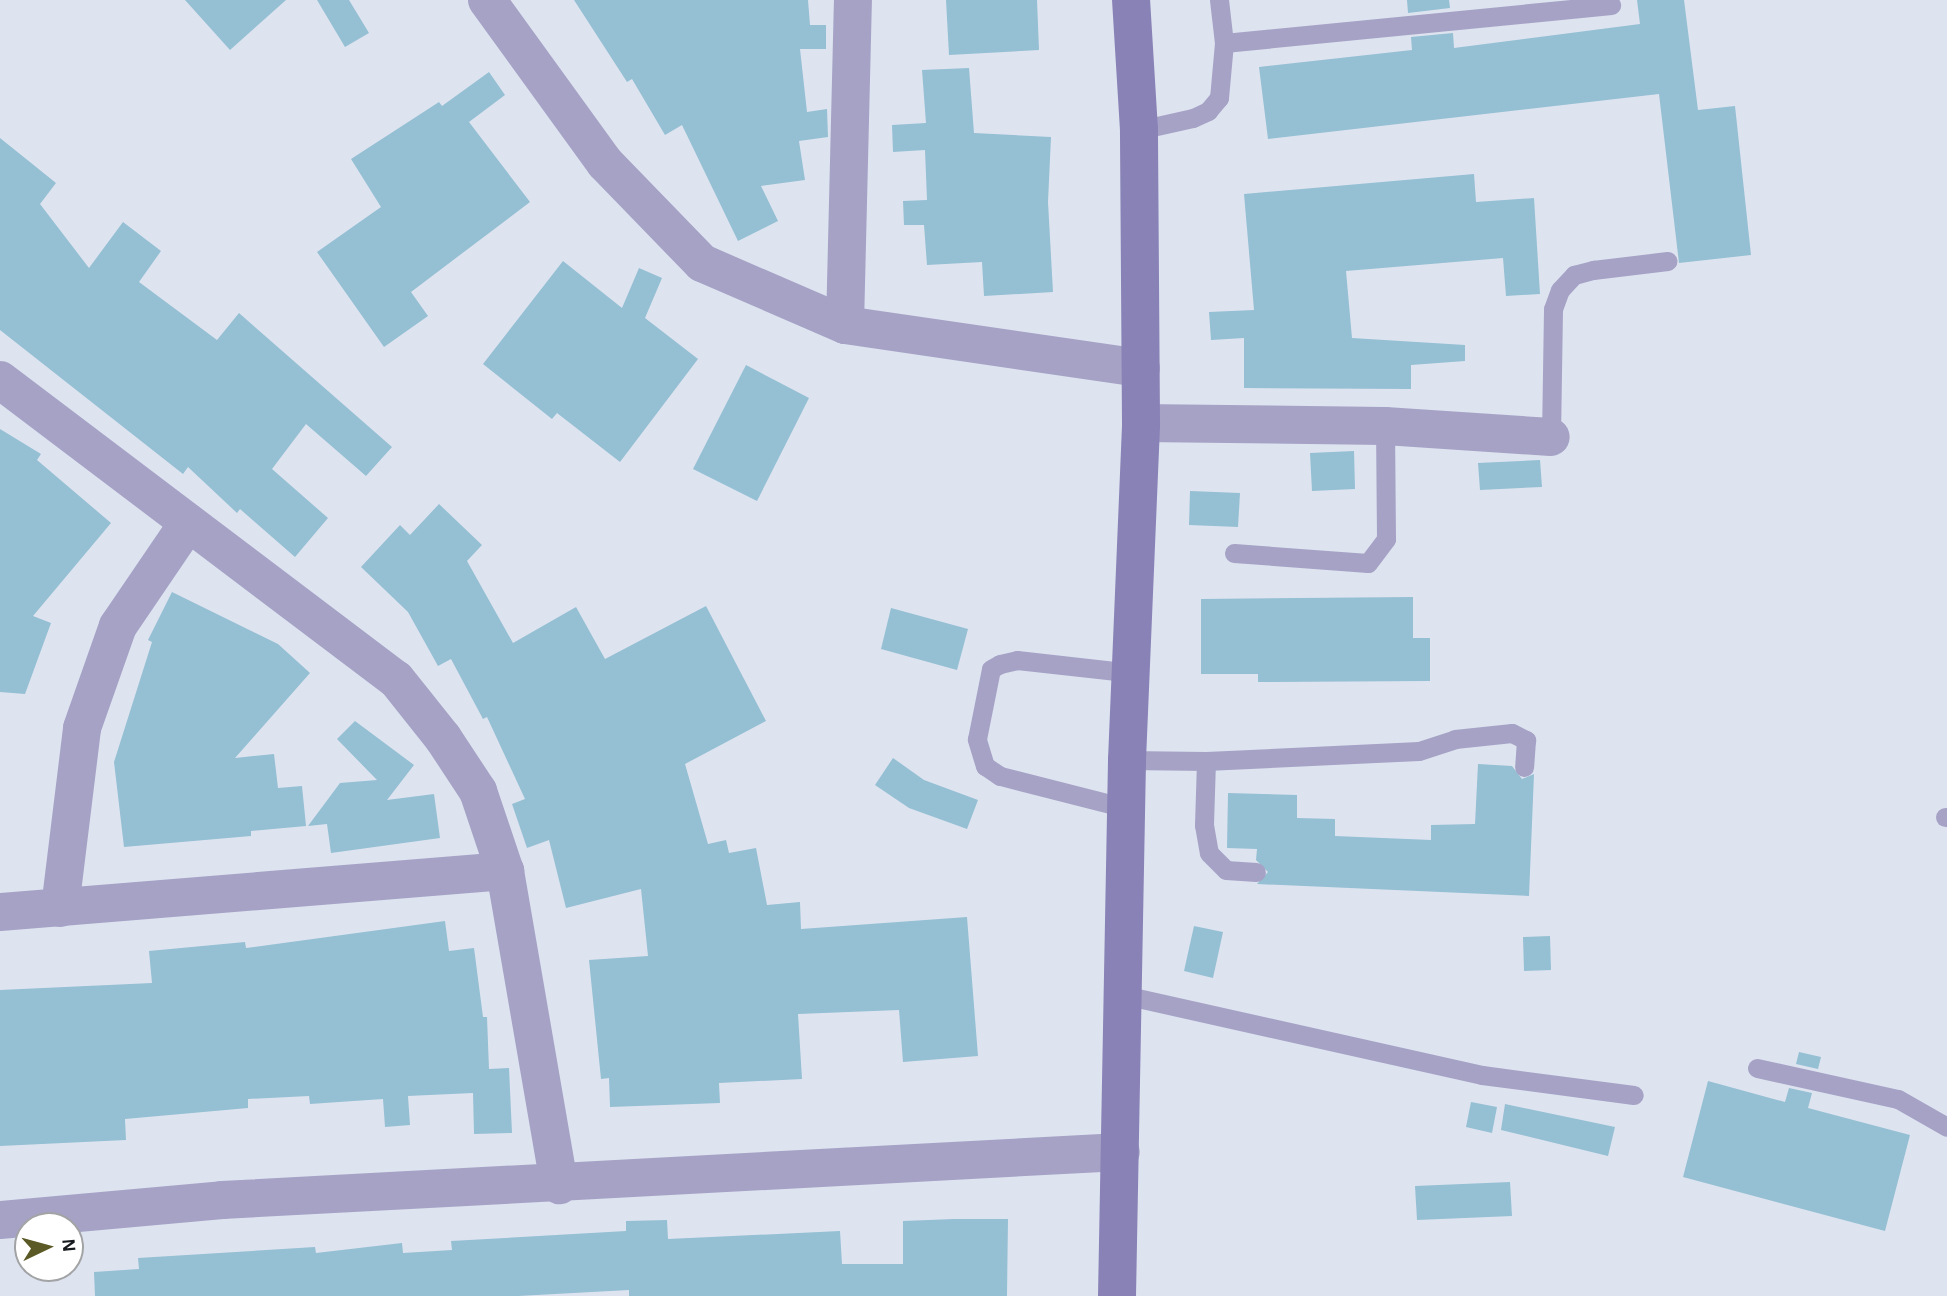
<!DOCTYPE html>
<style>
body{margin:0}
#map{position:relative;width:1947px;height:1296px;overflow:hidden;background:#dde4f0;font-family:"Alegreya Sans",sans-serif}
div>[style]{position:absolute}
.building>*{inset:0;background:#95bfd3}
.lane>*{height:19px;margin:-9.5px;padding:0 9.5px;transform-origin:9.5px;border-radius:9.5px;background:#a6a2c6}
.street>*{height:38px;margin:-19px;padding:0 19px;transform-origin:19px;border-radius:19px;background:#a6a2c6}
.secondary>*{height:38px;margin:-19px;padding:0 19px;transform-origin:19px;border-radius:19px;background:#8982b6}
span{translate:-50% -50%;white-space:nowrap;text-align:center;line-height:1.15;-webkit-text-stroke:5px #fff;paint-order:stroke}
.north{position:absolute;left:14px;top:1212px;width:70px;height:70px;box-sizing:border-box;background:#fff;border:2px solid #a2a3a5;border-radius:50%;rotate:85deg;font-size:19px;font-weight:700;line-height:28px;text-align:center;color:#171a1e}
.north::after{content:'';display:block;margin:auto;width:24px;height:32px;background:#5b5925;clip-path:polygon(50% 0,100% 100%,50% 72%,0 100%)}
</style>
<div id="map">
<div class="building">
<i style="clip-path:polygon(185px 0,286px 0,230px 50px)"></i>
<i style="clip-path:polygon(317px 0,349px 0,369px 33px,345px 47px)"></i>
<i style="clip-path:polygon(574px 0,808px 0,810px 25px,826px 25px,826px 49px,800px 49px,807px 112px,827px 109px,828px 137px,799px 141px,805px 180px,761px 186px,778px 221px,738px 241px,682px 125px,665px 135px,632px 79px,627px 82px)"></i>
<i style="clip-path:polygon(946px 0,1037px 0,1039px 50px,949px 55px)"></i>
<i style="clip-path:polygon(1407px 0,1449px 0,1450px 8px,1408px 13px)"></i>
<i style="clip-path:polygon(1637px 0,1684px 0,1698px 110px,1735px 106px,1751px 255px,1679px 263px,1659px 94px,1268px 139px,1259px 67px,1412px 50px,1411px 37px,1453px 33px,1454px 48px,1640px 24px)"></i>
<i style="clip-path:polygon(969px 68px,974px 133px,1051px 137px,1048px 202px,1053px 292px,984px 296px,982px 262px,927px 265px,924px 225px,904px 225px,903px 201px,927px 200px,925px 150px,893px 152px,892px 125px,926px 123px,922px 70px)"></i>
<i style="clip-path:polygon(489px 72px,505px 95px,469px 122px,530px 202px,411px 292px,428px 316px,384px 347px,317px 252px,381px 207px,351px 159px,439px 102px,442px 106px)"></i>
<i style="clip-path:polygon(0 138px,56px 183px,40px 204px,89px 268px,123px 222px,161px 251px,139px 282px,217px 340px,239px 313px,392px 447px,366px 476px,306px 424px,272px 469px,328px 518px,295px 557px,240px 509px,237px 513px,188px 467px,183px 474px,0 330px)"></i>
<i style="clip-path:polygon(1474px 174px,1476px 202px,1534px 198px,1540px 294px,1506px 296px,1503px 258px,1346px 271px,1352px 338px,1465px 345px,1465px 361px,1411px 365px,1411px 389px,1244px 388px,1244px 338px,1211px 340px,1209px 312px,1254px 310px,1244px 194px)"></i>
<i style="clip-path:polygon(563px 261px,622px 308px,639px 268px,662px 278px,645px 318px,698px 359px,620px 462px,557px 413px,552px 419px,483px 364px)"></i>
<i style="clip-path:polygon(746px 365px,809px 398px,757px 501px,693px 469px)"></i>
<i style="clip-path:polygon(0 429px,41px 454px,37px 460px,111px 523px,33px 616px,51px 623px,25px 694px,0 692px)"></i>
<i style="clip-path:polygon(1354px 451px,1355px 489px,1312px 491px,1310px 453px)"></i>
<i style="clip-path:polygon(1540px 460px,1542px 487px,1480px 490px,1478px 463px)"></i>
<i style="clip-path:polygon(1190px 491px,1240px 493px,1238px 527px,1189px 525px)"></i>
<i style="clip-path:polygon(439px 504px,482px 545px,467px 561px,513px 643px,576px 607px,605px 659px,706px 606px,766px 721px,685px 764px,708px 844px,726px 840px,729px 853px,756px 848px,767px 905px,800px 902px,801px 929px,967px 917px,978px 1056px,903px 1062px,899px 1010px,798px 1014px,802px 1079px,719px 1083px,720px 1103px,610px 1107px,609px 1078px,601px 1079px,589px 960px,648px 956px,641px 889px,566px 908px,549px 840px,527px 848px,512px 804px,525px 799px,487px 717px,483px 719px,451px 659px,438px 666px,408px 612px,361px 567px,400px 525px,410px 535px)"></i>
<i style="clip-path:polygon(172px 592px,278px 644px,310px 673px,235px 758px,274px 754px,278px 788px,302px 786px,306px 826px,251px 831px,251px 836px,124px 847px,114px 762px,152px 642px,148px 640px)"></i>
<i style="clip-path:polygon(1413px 597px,1413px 638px,1430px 638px,1430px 681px,1258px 682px,1258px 674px,1201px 674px,1201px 599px)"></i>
<i style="clip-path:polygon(891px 608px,968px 629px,957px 670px,881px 649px)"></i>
<i style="clip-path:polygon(355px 721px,414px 765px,387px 800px,434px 794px,440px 838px,331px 853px,327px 824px,308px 826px,340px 783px,377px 780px,337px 739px)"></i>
<i style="clip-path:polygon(893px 758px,924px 780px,978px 800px,967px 829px,909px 808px,875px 785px)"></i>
<i style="clip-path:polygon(1478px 764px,1512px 766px,1522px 779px,1534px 774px,1529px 896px,1257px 884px,1268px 872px,1256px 860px,1257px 849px,1227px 848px,1228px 793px,1297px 795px,1297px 818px,1335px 819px,1335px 836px,1431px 840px,1431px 825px,1475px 824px)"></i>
<i style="clip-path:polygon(445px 921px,449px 951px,474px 948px,483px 1017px,487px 1017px,489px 1069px,509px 1068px,512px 1133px,474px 1134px,473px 1093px,408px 1096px,410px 1125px,385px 1127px,383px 1099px,310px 1104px,309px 1096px,248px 1099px,248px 1108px,125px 1119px,126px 1140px,0 1146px,0 990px,152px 983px,149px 951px,245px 942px,246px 948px)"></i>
<i style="clip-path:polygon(1194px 926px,1223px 932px,1213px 978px,1184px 971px)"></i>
<i style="clip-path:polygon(1550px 936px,1551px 970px,1524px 971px,1523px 937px)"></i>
<i style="clip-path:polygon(1799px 1052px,1821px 1057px,1818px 1069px,1796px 1064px)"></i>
<i style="clip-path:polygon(1708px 1081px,1785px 1102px,1789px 1088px,1812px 1093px,1808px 1108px,1910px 1135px,1885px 1231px,1683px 1177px)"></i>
<i style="clip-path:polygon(1471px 1102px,1497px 1107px,1492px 1133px,1466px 1127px)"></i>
<i style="clip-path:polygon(1505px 1104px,1615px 1127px,1608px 1156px,1501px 1130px)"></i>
<i style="clip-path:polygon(1510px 1182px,1512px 1216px,1417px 1220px,1415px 1186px)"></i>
<i style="clip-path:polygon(954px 1219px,1008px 1219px,1007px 1296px,629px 1296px,629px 1290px,518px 1296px,95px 1296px,94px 1272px,139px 1269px,138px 1258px,315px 1247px,316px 1253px,402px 1243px,403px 1253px,452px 1250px,451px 1241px,626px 1231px,626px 1221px,667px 1220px,668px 1239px,840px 1231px,842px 1264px,903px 1264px,903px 1221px)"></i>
</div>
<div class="lane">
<i style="left:1224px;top:43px;width:389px;rotate:-5.6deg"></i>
<i style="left:1139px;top:130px;width:55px;rotate:-12.5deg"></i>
<i style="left:1193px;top:118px;width:17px;rotate:-25deg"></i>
<i style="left:1208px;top:111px;width:17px;rotate:-50deg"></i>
<i style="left:1219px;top:98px;width:55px;rotate:-84.8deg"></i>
<i style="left:1224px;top:43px;width:43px;rotate:-96.6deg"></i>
<i style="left:1551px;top:437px;width:128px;rotate:-89.1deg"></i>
<i style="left:1553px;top:309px;width:20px;rotate:-70deg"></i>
<i style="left:1560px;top:290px;width:21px;rotate:-47deg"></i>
<i style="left:1574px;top:275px;width:20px;rotate:-15deg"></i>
<i style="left:1593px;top:270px;width:75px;rotate:-6.9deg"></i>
<i style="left:1234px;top:553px;width:134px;rotate:4.3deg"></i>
<i style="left:1368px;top:563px;width:30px;rotate:-53deg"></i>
<i style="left:1386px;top:539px;width:113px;rotate:-90.5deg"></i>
<i style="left:1127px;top:760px;width:79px;rotate:0.7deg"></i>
<i style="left:1206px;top:761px;width:213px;rotate:-2.7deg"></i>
<i style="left:1419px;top:751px;width:38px;rotate:-18deg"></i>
<i style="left:1455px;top:739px;width:57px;rotate:-6deg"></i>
<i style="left:1512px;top:733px;width:16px;rotate:27deg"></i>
<i style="left:1526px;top:740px;width:27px;rotate:94deg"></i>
<i style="left:1206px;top:761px;width:64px;rotate:91.8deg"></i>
<i style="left:1204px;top:825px;width:28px;rotate:80deg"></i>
<i style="left:1209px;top:853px;width:24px;rotate:45deg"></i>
<i style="left:1226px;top:870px;width:30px;rotate:4deg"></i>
<i style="left:1126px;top:808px;width:130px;rotate:-165.7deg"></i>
<i style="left:1000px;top:776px;width:18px;rotate:-146deg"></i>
<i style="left:985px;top:766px;width:28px;rotate:-107deg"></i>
<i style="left:977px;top:739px;width:71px;rotate:-78.7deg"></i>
<i style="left:991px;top:669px;width:10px;rotate:-29deg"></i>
<i style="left:1000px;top:664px;width:17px;rotate:-13deg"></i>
<i style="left:1017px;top:660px;width:116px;rotate:6.4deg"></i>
<i style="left:1945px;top:817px;width:2px"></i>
<i style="left:1124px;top:995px;width:367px;rotate:12.6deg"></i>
<i style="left:1482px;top:1075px;width:153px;rotate:7.5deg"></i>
<i style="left:1757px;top:1068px;width:144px;rotate:12.4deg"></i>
<i style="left:1898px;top:1099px;width:56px;rotate:29.7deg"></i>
</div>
<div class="street">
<i style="left:487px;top:0;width:201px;rotate:54.1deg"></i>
<i style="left:605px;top:163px;width:139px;rotate:45.9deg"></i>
<i style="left:702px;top:263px;width:156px;rotate:23.4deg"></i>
<i style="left:845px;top:325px;width:299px;rotate:8.3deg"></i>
<i style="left:845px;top:325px;width:325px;rotate:-88.6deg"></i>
<i style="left:0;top:380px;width:496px;rotate:37.1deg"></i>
<i style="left:396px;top:679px;width:75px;rotate:51.5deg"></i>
<i style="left:443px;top:738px;width:64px;rotate:56.6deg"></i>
<i style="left:478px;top:791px;width:84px;rotate:71.4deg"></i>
<i style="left:505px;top:871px;width:319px;rotate:80.2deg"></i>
<i style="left:1141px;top:423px;width:244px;rotate:0.7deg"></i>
<i style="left:1385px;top:426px;width:166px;rotate:3.8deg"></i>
<i style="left:60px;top:908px;width:181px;rotate:-83deg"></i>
<i style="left:82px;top:728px;width:108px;rotate:-70.6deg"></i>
<i style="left:118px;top:626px;width:125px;rotate:-55.8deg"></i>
<i style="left:0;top:912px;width:507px;rotate:-4.64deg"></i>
<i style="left:0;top:1220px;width:223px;rotate:-5.1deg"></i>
<i style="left:222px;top:1200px;width:900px;rotate:-3.06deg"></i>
</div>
<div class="secondary">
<i style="left:1117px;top:1296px;width:536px;rotate:-88.93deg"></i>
<i style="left:1127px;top:760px;width:337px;rotate:-87.6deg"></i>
<i style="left:1141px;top:423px;width:293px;rotate:-90.4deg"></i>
<i style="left:1139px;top:130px;width:130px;rotate:-93.5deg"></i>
</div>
<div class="north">N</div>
</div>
